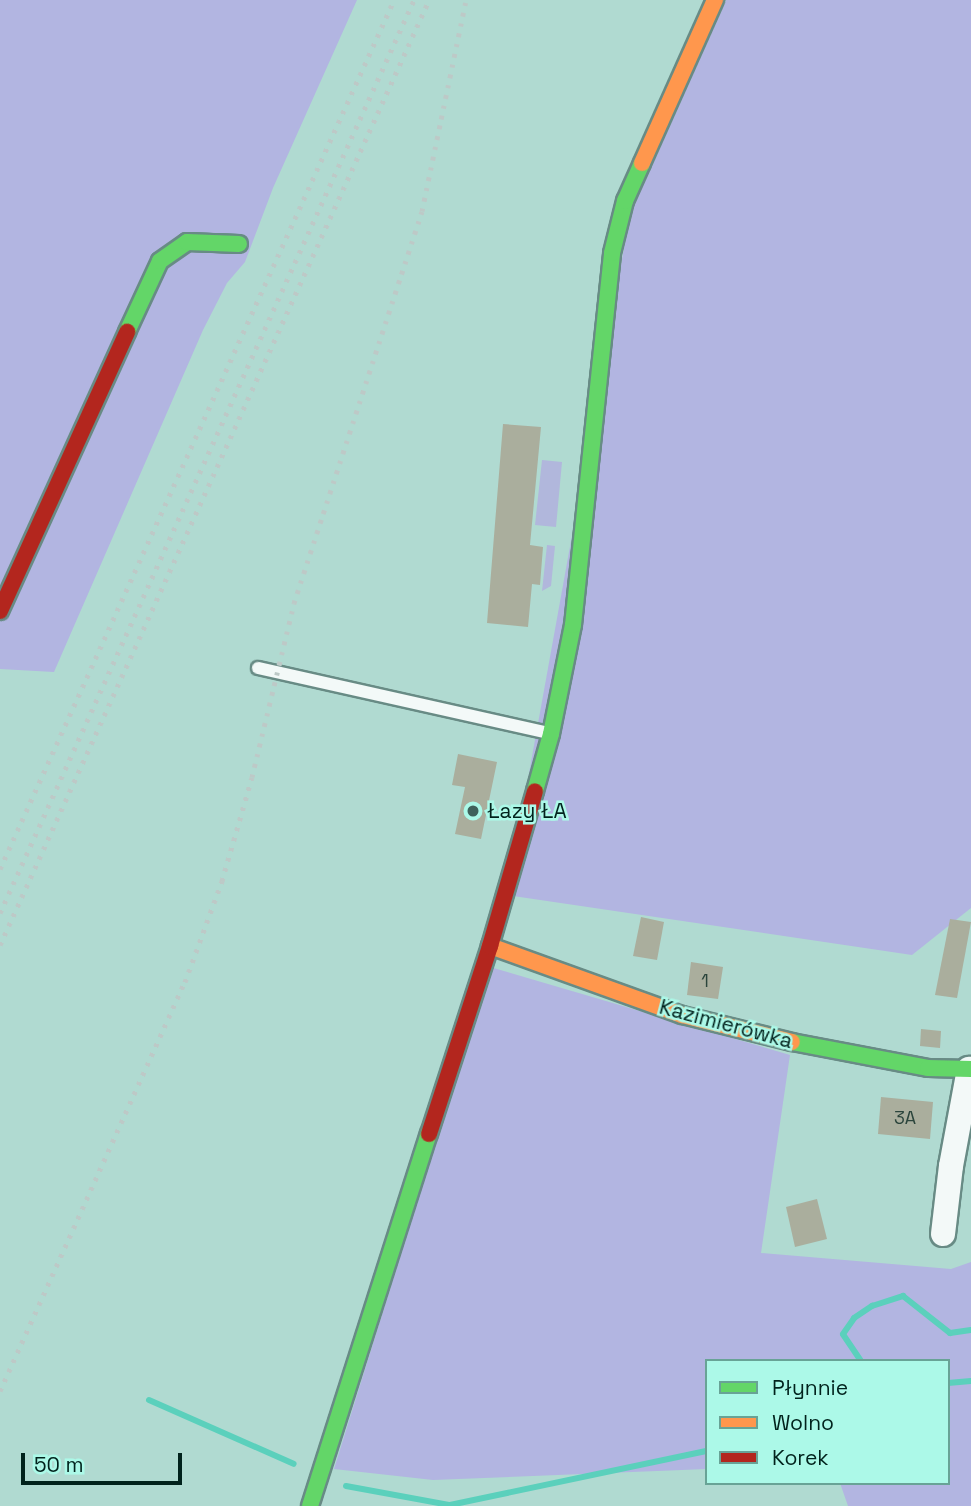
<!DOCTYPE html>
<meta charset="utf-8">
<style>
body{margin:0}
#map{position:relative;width:971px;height:1506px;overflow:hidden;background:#b0dad1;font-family:"Space Grotesk",sans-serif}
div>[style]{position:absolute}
.green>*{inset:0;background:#b1b7dc}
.forest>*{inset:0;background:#b2b5e1}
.stream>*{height:6px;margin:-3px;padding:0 3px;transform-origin:3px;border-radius:3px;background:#5bd0bc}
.building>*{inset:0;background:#aaae9d}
.roads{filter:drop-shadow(2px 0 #688b85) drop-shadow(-2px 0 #688b85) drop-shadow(0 2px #688b85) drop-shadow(0 -2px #688b85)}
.lane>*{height:12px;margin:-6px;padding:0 6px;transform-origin:6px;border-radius:6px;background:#f3f9f8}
.street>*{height:24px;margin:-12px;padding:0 12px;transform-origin:12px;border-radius:12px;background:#f3f9f8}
.fast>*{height:16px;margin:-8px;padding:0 8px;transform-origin:8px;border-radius:8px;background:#63d668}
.slow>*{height:16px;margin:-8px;padding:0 8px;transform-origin:8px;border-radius:8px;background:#ff974d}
.jam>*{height:16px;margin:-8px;padding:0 8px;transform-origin:8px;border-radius:8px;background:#b3261e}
.rail>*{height:5px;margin-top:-2.5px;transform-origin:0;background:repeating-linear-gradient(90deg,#bdc9c7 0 3.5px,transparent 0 10.5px)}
.dots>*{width:19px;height:19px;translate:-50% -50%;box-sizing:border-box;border:4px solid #acf9e8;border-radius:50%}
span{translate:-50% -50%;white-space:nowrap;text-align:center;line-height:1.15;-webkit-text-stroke:5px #acf9e8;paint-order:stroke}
.number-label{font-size:18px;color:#2b453c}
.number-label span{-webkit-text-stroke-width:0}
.poi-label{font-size:21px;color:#01221c}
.left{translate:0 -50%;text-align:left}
.street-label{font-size:21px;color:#01221c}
.legend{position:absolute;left:705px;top:1359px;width:245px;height:126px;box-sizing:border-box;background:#acf9e8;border:2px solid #68a396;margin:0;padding:9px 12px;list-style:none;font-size:21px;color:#01221c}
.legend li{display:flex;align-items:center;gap:14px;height:35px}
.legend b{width:35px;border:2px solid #68a396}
.scale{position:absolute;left:21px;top:1453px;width:161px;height:32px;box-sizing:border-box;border:4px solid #01221c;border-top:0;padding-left:9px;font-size:21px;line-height:24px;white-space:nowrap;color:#01221c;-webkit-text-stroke:5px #acf9e8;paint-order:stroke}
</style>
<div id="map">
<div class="green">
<i style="clip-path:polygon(542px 460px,562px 462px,556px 527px,535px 525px)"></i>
<i style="clip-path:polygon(547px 545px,555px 546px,551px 586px,542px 591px)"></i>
</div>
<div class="forest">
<i style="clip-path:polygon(0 0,357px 0,273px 188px,245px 262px,227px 283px,203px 330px,54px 672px,0 669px)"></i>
<i style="clip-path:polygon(726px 0,971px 0,971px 908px,912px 955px,507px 895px,631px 209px)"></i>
<i style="clip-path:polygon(490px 967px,790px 1055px,761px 1253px,951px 1269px,971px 1262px,971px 1506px,848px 1506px,840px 1483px,948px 1483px,948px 1361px,707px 1361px,707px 1469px,433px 1480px,334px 1469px)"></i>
</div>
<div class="stream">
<i style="left:861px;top:1361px;width:32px;rotate:-124deg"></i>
<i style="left:843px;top:1334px;width:19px;rotate:-55deg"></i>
<i style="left:854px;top:1318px;width:22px;rotate:-34deg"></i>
<i style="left:872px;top:1306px;width:33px;rotate:-18deg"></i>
<i style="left:903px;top:1296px;width:60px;rotate:38.2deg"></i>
<i style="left:950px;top:1333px;width:21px;rotate:-8deg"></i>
<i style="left:948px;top:1383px;width:23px;rotate:-5deg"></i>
<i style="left:149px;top:1400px;width:158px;rotate:23.8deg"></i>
<i style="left:346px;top:1486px;width:106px;rotate:10.4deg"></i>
<i style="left:450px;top:1505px;width:263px;rotate:-11.9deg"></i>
</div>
<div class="building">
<i style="clip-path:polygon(503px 424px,541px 427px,530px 545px,543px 547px,540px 585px,532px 584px,528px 627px,487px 623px)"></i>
<i style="clip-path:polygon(458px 754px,497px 762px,481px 839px,455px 834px,465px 787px,452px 785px)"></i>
<i style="clip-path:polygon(641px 917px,664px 922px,657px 960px,633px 956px)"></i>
<i style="clip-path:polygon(950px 919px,971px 922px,957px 998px,935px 995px)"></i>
<i style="clip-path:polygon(691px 962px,723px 967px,718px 999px,687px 995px)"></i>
<i style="clip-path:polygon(921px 1029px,941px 1031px,940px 1048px,920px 1046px)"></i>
<i style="clip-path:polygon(881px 1097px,933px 1102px,930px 1139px,878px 1134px)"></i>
<i style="clip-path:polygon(817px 1199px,827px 1239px,795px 1247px,786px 1207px)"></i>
</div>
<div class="roads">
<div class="lane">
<i style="left:258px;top:668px;width:297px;rotate:12.6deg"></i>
</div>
<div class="street">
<i style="left:943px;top:1234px;width:68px;rotate:-83.3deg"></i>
<i style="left:951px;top:1166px;width:99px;rotate:-79.5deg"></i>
</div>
<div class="fast">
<i style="left:127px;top:332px;width:78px;rotate:-65.1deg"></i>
<i style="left:160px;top:261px;width:33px;rotate:-35deg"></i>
<i style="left:187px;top:242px;width:52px;rotate:2.2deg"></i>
<i style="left:535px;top:791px;width:59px;rotate:-74.3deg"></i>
<i style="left:551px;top:734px;width:111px;rotate:-78.6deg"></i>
<i style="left:573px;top:625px;width:374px;rotate:-84deg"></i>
<i style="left:612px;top:253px;width:54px;rotate:-76deg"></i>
<i style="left:625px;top:201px;width:42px;rotate:-65.9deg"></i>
<i style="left:792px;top:1042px;width:138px;rotate:10.8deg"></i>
<i style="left:928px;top:1068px;width:43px;rotate:1.3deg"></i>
<i style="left:310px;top:1506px;width:391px;rotate:-72.3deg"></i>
</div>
<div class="slow">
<i style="left:642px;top:163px;width:179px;rotate:-65.9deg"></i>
<i style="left:490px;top:946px;width:204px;rotate:19.8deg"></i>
<i style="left:682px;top:1015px;width:113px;rotate:13.8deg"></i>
</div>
<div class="jam">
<i style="left:0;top:611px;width:307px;rotate:-65.5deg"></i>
<i style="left:429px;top:1134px;width:198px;rotate:-72deg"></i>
<i style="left:490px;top:946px;width:161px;rotate:-73.8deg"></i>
</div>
</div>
<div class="rail">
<i style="left:0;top:869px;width:954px;rotate:-65.61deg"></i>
<i style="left:0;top:913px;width:1002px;rotate:-65.61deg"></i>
<i style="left:0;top:945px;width:1038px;rotate:-65.58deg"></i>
<i style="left:0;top:1391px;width:449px;rotate:-65.7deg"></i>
<i style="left:185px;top:982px;width:108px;rotate:-69.9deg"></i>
<i style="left:222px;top:881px;width:108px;rotate:-73.9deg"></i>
<i style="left:252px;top:777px;width:179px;rotate:-76.4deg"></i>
<i style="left:294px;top:603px;width:412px;rotate:-71.9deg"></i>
<i style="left:422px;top:211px;width:216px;rotate:-78.2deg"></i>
</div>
<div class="dots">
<i style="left:473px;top:811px;background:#3e625b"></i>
</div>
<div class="number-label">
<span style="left:705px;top:981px">1</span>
<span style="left:905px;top:1118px">3A</span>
</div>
<div class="poi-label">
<span class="left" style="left:487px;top:811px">Łazy ŁA</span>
</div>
<div class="street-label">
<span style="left:726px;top:1024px;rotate:15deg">Kazimierówka</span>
</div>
<ul class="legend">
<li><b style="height:9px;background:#63d668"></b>Płynnie</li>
<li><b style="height:9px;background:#ff974d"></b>Wolno</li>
<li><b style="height:9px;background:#b3261e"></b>Korek</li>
</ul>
<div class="scale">50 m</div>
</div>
